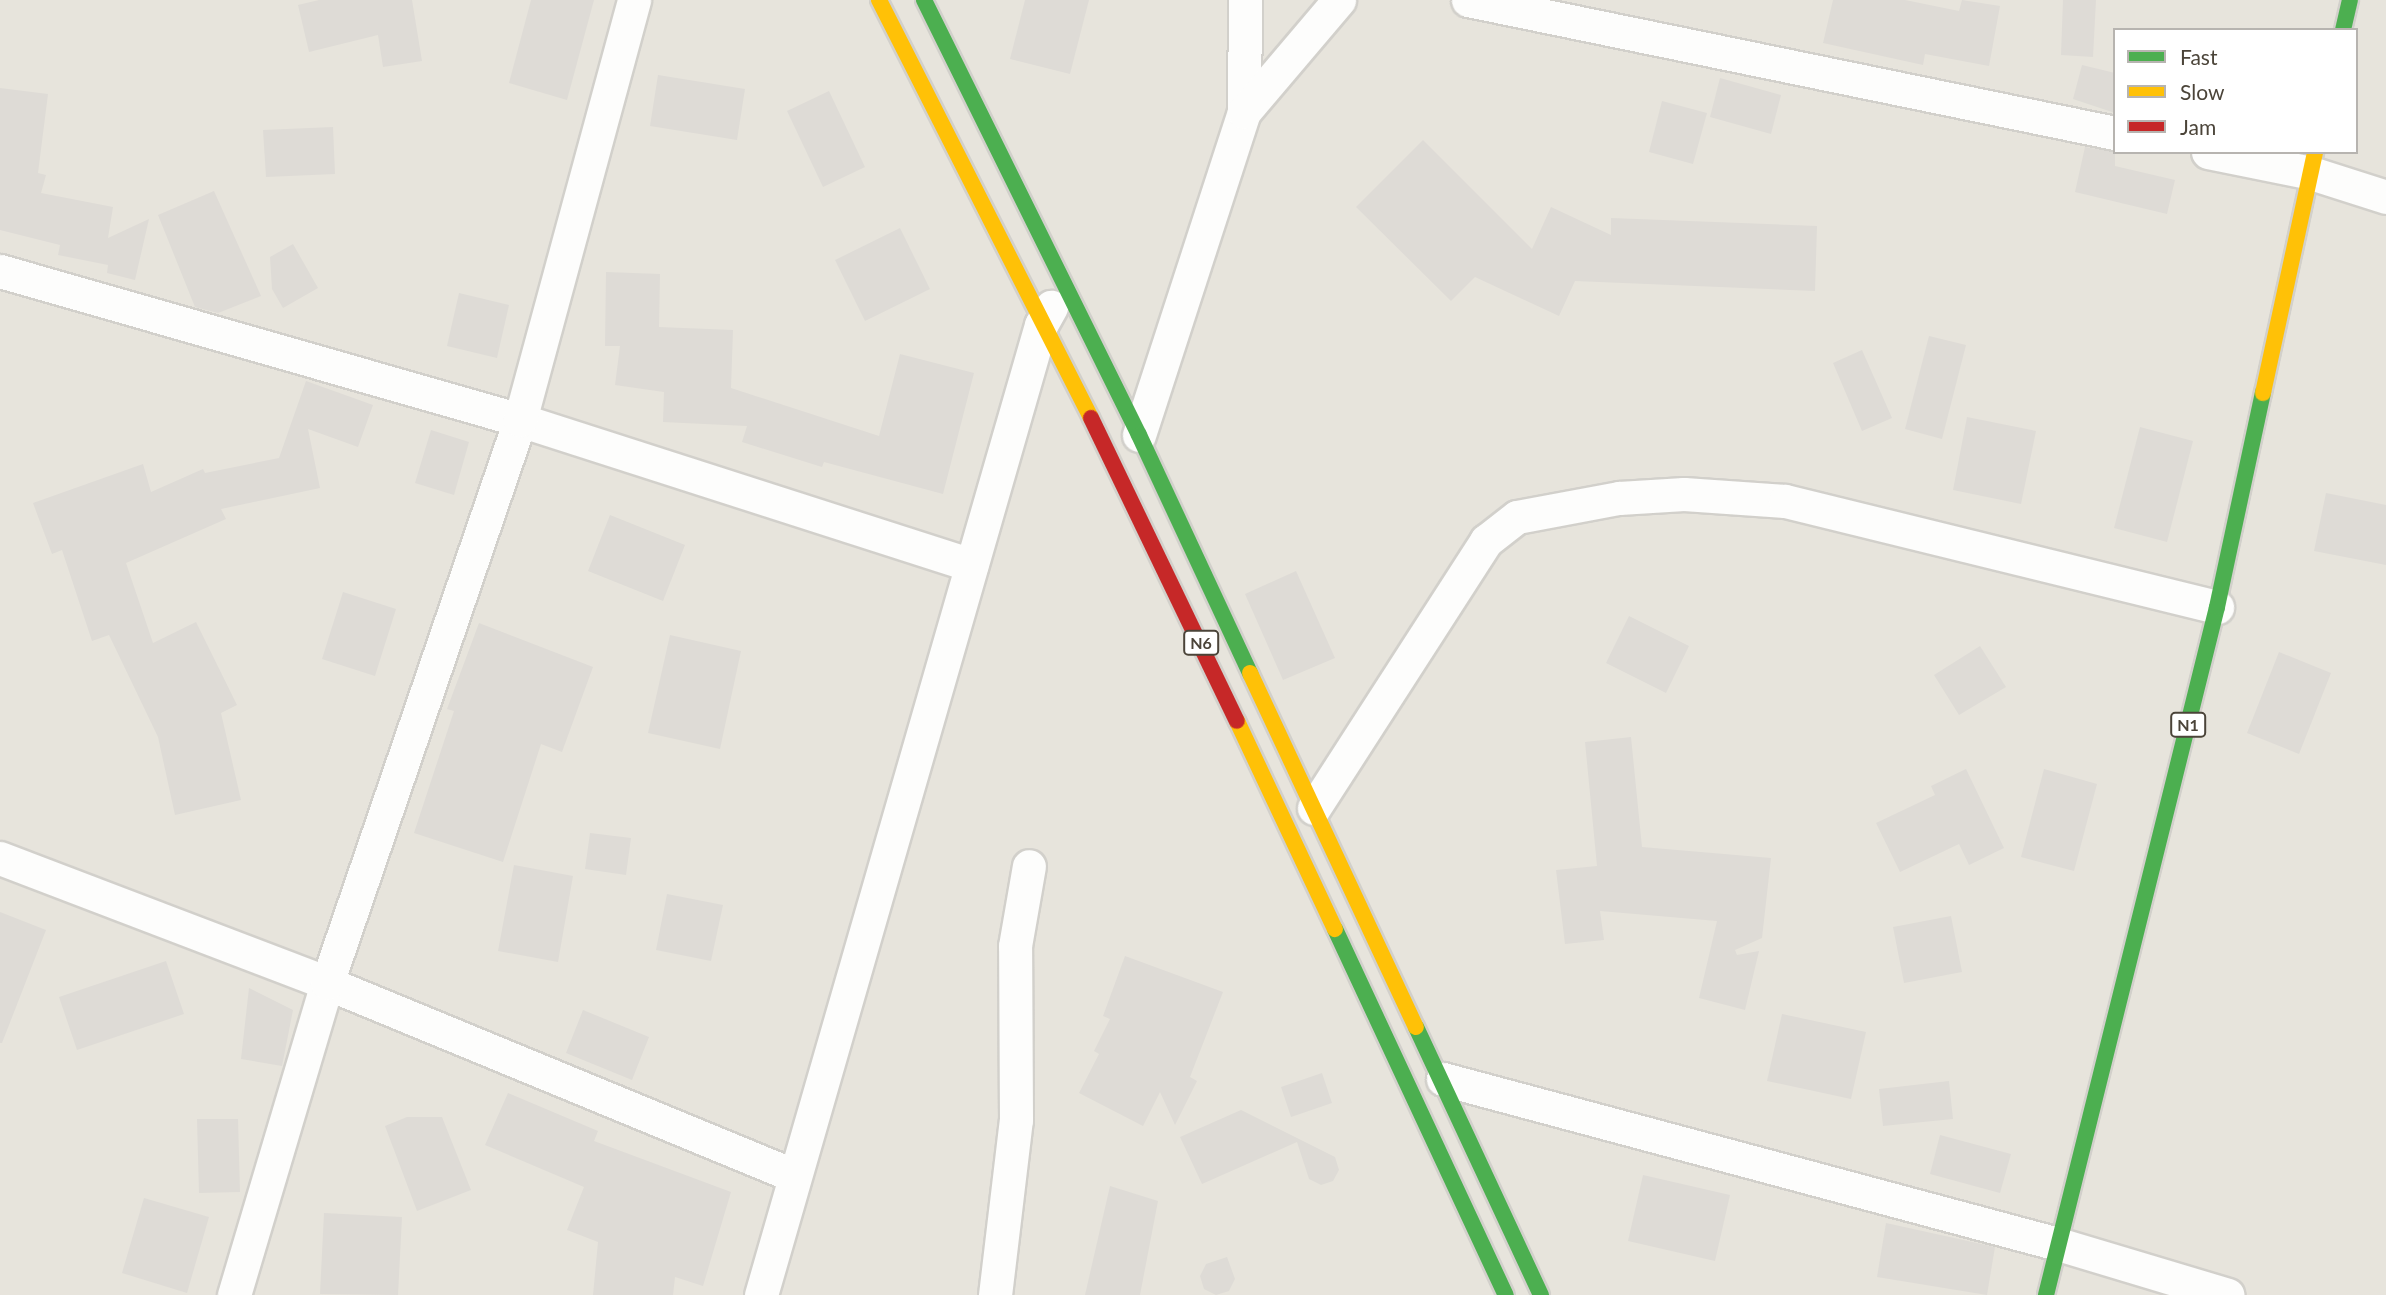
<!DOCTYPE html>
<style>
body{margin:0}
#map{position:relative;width:2386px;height:1295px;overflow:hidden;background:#f4f2ee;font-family:Lato,sans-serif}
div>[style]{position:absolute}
.residential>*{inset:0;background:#e7e4dc}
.building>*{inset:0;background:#dedbd6}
.roads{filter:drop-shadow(2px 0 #d2d0cb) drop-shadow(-2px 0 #d2d0cb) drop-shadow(0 2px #d2d0cb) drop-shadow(0 -2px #d2d0cb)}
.street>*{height:33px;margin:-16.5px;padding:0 16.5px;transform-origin:16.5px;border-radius:16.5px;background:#fdfdfc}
.fast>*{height:16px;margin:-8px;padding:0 8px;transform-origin:8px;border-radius:8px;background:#4caf50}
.slow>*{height:16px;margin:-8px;padding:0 8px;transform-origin:8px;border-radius:8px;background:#ffc107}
.jam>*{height:16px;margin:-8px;padding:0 8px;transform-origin:8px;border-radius:8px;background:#c62828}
span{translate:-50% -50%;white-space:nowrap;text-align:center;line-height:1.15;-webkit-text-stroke:7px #fff;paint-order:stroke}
.shield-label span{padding:2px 5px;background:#fff;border:2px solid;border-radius:5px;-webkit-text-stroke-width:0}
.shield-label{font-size:16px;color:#4b4439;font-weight:700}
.legend{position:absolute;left:2113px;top:28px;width:245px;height:126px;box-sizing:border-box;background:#fff;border:2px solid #b7b4b0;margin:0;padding:9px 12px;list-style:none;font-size:21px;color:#4b4439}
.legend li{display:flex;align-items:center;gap:14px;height:35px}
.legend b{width:35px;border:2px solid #b7b4b0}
</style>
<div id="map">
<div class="residential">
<i style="clip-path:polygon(evenodd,0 0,2386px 0,2386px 1295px,0 1295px,0 0,2115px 30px,2356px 30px,2356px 152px,2115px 152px,2115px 30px)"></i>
</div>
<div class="building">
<i style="clip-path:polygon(319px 0,412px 0,422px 61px,383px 67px,378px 35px,309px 52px,298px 5px)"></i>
<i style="clip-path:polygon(531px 0,594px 0,567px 100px,509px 83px)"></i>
<i style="clip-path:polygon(1025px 0,1089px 0,1070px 74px,1010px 59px)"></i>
<i style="clip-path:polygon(1833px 0,1905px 0,1959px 11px,1962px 0,2000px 6px,1989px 66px,1925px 54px,1923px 65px,1823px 43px)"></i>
<i style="clip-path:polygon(2063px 0,2096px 0,2093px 57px,2061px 55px)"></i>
<i style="clip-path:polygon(2082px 65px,2115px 73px,2115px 113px,2073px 99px)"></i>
<i style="clip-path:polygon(658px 75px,745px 89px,737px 140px,650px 126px)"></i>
<i style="clip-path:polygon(1720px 78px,1781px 95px,1771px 134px,1710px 117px)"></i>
<i style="clip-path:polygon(0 88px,48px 94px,38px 173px,46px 175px,41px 193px,113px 207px,108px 238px,149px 219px,135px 280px,107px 273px,108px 265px,58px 255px,60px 245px,0 230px)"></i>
<i style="clip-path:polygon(829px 91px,865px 167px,823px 187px,787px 111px)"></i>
<i style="clip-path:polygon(1662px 101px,1707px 113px,1693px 164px,1649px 152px)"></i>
<i style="clip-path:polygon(333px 127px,335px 174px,266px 177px,263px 130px)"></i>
<i style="clip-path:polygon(1423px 140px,1532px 249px,1551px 207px,1611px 235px,1611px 218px,1817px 226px,1815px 291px,1575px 281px,1559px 316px,1475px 277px,1451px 301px,1356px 207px)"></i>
<i style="clip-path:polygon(2085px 147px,2115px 152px,2115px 166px,2175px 180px,2167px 214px,2075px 192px)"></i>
<i style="clip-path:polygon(214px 191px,261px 296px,218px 313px,195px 307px,158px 215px)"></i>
<i style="clip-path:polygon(900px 228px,930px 289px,865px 321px,835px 260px)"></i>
<i style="clip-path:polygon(293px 244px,318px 288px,283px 308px,272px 289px,270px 257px)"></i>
<i style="clip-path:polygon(606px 272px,660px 274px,659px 327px,733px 330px,731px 388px,879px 436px,900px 354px,974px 373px,943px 494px,824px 462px,822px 467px,742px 442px,747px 426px,663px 422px,664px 392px,615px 385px,620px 346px,605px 346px)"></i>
<i style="clip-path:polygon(459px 293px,509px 305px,497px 358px,447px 346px)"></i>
<i style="clip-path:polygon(1929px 336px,1966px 345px,1942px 439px,1905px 429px)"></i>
<i style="clip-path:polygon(1862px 350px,1892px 418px,1862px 431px,1833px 363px)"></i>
<i style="clip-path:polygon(306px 381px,373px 405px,358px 447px,308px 429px,320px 488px,221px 509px,226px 519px,126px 563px,153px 643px,196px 622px,237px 705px,221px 713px,241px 800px,175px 815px,158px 737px,109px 635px,92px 641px,62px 550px,52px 554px,33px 503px,143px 464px,151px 492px,203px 469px,205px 473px,279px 458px)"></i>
<i style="clip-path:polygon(1967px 417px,2036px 431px,2021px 504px,1953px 490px)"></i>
<i style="clip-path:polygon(2140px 427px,2193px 441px,2167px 542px,2114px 528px)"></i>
<i style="clip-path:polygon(431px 430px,469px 442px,454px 495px,415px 483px)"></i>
<i style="clip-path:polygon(2326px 493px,2386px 505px,2386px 565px,2314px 551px)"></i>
<i style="clip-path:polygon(610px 515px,685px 545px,663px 601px,588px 571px)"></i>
<i style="clip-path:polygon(1296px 571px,1335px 658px,1283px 680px,1245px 594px)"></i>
<i style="clip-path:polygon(343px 592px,396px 609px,375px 676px,322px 659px)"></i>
<i style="clip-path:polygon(1629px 616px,1689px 646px,1666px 693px,1606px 663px)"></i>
<i style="clip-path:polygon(479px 623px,593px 667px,562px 752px,541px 744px,503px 862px,414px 833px,454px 711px,447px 709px)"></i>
<i style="clip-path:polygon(670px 635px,741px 651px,720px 749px,648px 733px)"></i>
<i style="clip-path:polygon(1980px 646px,2006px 687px,1959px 715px,1934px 675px)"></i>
<i style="clip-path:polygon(2279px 652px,2331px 673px,2299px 754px,2247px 733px)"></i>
<i style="clip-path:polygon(1631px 737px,1642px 847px,1771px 858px,1762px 938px,1735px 950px,1737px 955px,1759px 951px,1745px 1010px,1699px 998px,1717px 921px,1600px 911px,1604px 940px,1565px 944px,1556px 870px,1597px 866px,1585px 742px)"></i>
<i style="clip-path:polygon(1966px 769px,2004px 848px,1969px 865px,1959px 844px,1900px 872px,1876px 823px,1935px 795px,1931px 786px)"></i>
<i style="clip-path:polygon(2044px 769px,2097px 784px,2074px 871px,2021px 857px)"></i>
<i style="clip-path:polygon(590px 833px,631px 838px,626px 875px,585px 869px)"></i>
<i style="clip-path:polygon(514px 865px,573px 876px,558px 962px,498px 951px)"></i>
<i style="clip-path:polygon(667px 894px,723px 905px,711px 961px,656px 950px)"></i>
<i style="clip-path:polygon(0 912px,46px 930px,2px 1043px,0 1043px)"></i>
<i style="clip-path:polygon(1951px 916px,1962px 972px,1904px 983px,1893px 927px)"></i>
<i style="clip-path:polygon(1125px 956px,1223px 992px,1190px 1077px,1197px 1081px,1175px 1125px,1160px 1092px,1143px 1126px,1079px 1093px,1099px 1054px,1094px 1051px,1110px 1019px,1103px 1016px)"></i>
<i style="clip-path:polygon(166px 961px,184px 1014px,77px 1050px,59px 997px)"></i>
<i style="clip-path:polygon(249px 988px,293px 1010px,282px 1066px,241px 1059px)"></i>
<i style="clip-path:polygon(583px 1010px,649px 1037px,632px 1080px,566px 1053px)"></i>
<i style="clip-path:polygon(1782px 1014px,1866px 1032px,1851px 1099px,1767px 1081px)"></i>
<i style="clip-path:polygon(1322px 1073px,1332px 1103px,1291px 1117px,1281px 1087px)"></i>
<i style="clip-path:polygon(1949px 1081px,1953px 1119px,1883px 1126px,1879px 1089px)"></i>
<i style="clip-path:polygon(508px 1093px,598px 1131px,594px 1141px,731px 1192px,703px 1286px,675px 1277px,673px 1295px,593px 1295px,598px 1242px,567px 1230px,584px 1187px,485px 1145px)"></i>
<i style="clip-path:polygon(1241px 1110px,1335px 1157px,1339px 1170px,1333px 1181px,1321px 1185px,1309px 1179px,1297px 1142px,1202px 1184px,1180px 1137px)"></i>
<i style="clip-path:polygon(407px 1117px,442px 1117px,471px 1190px,417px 1211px,385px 1126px)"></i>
<i style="clip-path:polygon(197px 1119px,238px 1119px,240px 1192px,199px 1193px)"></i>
<i style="clip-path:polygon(1940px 1135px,2011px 1154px,2000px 1193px,1930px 1174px)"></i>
<i style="clip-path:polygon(1643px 1175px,1730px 1195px,1715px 1261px,1628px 1241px)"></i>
<i style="clip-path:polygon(1110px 1186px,1158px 1201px,1140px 1295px,1085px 1295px)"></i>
<i style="clip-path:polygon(144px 1198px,209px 1217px,187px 1293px,122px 1273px)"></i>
<i style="clip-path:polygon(324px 1213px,402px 1217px,398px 1295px,320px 1294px)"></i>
<i style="clip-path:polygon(1886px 1223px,1995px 1247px,1987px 1295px,1877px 1277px)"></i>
<i style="clip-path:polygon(1227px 1257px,1235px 1279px,1229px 1291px,1216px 1295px,1204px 1289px,1200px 1276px,1206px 1264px)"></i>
</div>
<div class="roads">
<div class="street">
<i style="left:1468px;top:0;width:661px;rotate:11.62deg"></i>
<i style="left:1244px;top:112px;width:112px;rotate:-89.5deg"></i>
<i style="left:2208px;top:152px;width:105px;rotate:11.5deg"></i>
<i style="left:2311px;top:173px;width:79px;rotate:17.7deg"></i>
<i style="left:0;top:271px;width:541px;rotate:15.99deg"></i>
<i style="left:520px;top:420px;width:474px;rotate:17.8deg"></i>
<i style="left:1139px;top:435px;width:340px;rotate:-72deg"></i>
<i style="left:1244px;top:112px;width:147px;rotate:-49.7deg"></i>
<i style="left:1314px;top:808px;width:318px;rotate:-57.2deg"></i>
<i style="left:1486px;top:541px;width:39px;rotate:-38deg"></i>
<i style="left:1517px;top:517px;width:104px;rotate:-10.6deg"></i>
<i style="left:1619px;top:498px;width:65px;rotate:-3.5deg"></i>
<i style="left:1684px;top:494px;width:101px;rotate:4deg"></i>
<i style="left:1785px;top:501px;width:445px;rotate:13.8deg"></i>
<i style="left:0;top:858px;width:350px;rotate:20.9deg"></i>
<i style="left:327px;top:983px;width:506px;rotate:22.41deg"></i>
<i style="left:1443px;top:1079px;width:637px;rotate:15.02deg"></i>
<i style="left:2058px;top:1244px;width:177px;rotate:16.7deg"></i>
<i style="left:234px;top:1295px;width:326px;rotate:-73.4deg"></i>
<i style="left:327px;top:983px;width:595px;rotate:-71.08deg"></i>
<i style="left:520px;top:420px;width:435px;rotate:-74.8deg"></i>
<i style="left:761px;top:1295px;width:1010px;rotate:-73.9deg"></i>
<i style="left:1041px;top:325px;width:21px;rotate:-61deg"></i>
<i style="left:995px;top:1295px;width:176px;rotate:-83.2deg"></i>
<i style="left:1016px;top:1120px;width:174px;rotate:-90.3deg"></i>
<i style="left:1015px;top:946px;width:81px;rotate:-80.1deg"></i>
</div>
<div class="fast">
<i style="left:924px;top:0;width:485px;rotate:63.7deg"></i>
<i style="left:1139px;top:435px;width:263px;rotate:65deg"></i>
<i style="left:2343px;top:30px;width:31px;rotate:-77deg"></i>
<i style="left:1335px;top:929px;width:404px;rotate:65deg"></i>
<i style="left:1416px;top:1027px;width:296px;rotate:65deg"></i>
<i style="left:2046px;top:1295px;width:709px;rotate:-76.04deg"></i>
<i style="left:2217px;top:607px;width:219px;rotate:-77.9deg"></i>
</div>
<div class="slow">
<i style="left:879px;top:0;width:469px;rotate:63.1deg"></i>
<i style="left:2263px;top:393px;width:247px;rotate:-77.8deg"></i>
<i style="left:1250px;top:673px;width:391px;rotate:64.9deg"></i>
<i style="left:1237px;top:721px;width:230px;rotate:64.8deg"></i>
</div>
<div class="jam">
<i style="left:1091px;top:418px;width:336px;rotate:64.3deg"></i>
</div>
</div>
<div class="shield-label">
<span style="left:1201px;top:643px">N6</span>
<span style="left:2188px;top:725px">N1</span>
</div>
<ul class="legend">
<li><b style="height:9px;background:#4caf50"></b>Fast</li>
<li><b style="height:9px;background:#ffc107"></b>Slow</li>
<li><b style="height:9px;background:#c62828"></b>Jam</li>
</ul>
</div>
